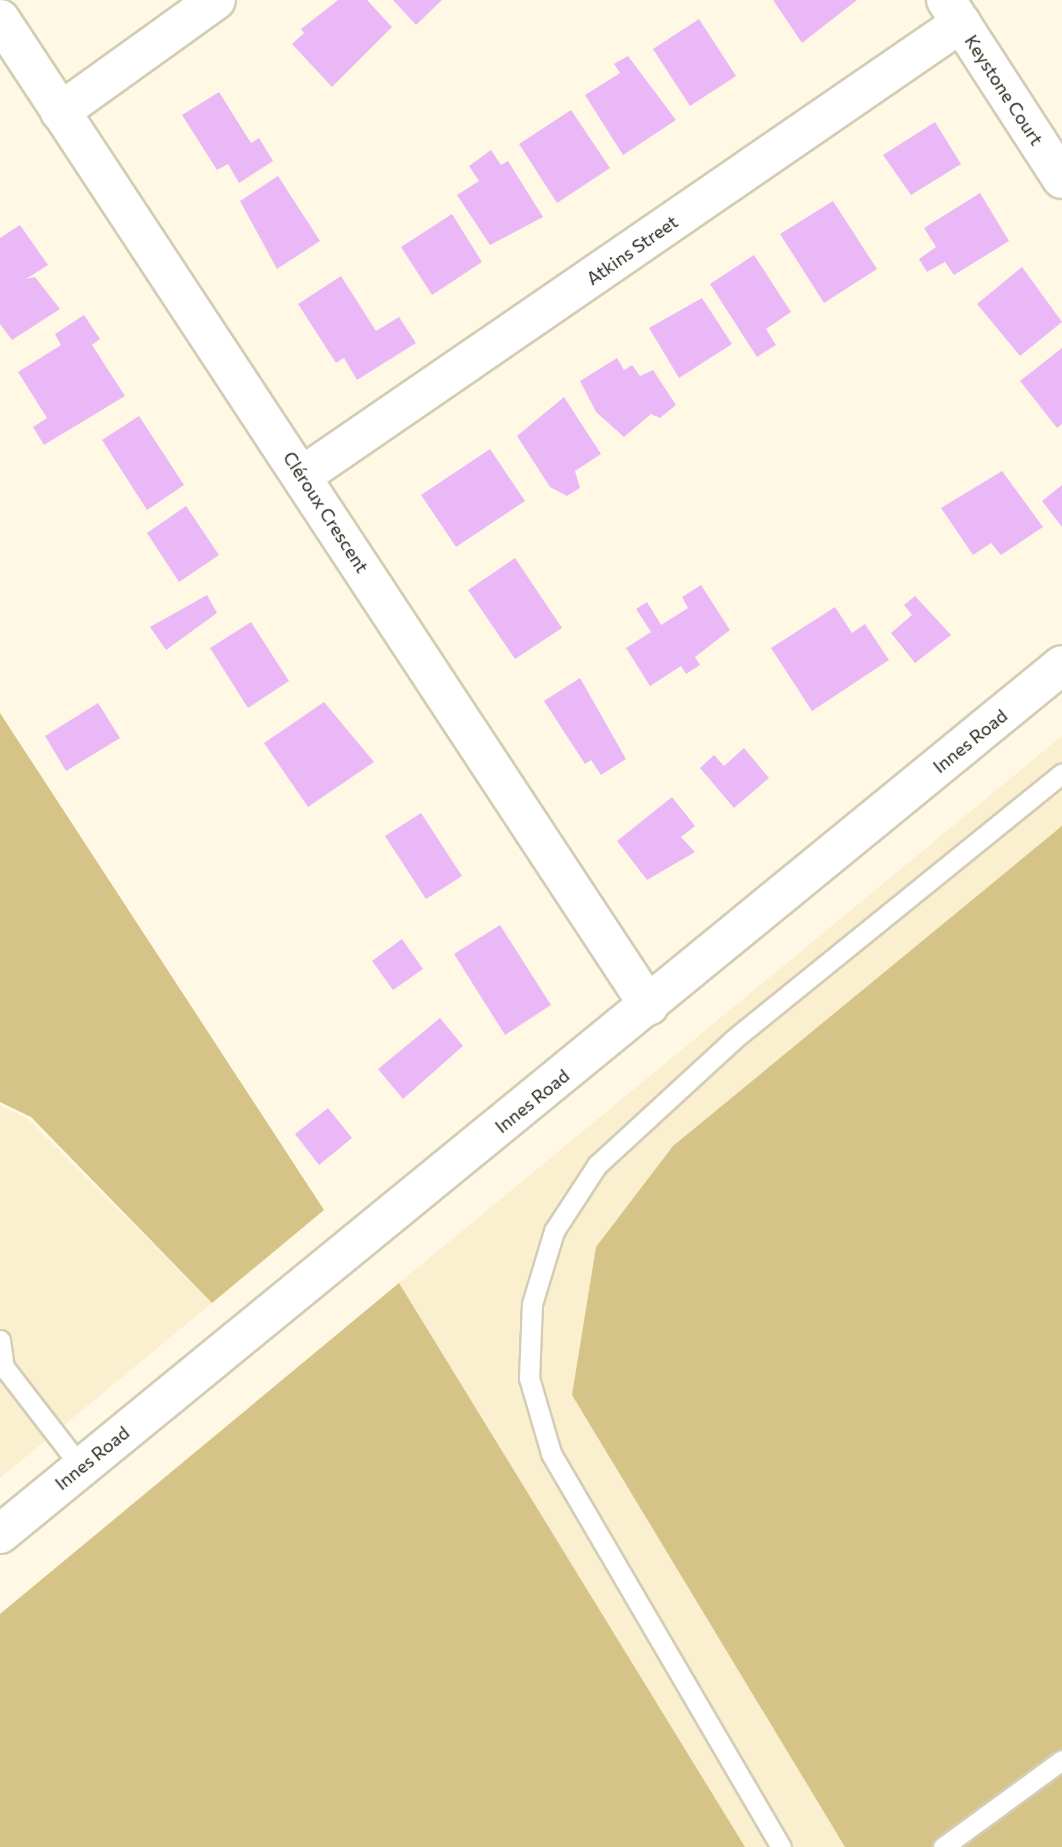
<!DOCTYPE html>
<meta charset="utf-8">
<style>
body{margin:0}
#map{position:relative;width:1062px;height:1847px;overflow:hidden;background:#fef8e4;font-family:Commissioner,sans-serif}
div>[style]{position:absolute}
.built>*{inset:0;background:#faf0d0}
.green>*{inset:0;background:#d6c388}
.building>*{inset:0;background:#ebb8f7}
.roads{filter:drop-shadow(2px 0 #d4cdb5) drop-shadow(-2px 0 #d4cdb5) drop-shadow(0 2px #d4cdb5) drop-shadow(0 -2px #d4cdb5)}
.service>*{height:19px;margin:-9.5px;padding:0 9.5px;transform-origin:9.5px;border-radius:9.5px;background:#fff}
.minor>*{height:38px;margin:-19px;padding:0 19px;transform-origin:19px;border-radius:19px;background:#fff}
.tertiary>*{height:38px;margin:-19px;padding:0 19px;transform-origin:19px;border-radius:19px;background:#fff}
span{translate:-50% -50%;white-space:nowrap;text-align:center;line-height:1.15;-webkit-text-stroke:6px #fff;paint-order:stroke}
.street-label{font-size:18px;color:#26241b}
</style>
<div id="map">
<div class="built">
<i style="clip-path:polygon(1062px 736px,1062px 1847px,743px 1847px,399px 1283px)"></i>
<i style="clip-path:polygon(0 1105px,29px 1120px,212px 1303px,0 1478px)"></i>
</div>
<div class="green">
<i style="clip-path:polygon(0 713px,324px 1210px,212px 1303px,31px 1117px,0 1102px)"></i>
<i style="clip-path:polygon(1062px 826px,1062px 1847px,845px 1847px,572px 1395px,596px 1247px,673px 1146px)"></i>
<i style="clip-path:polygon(399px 1283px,745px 1847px,0 1847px,0 1614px)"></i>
</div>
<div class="building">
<i style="clip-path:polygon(338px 0,367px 0,392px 27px,332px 87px,292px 44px,304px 33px,301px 29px)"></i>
<i style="clip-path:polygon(393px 0,442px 0,416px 25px)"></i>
<i style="clip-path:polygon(773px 0,857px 0,802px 43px)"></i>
<i style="clip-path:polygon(699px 19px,736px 76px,690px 106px,653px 49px)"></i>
<i style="clip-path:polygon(628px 56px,676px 120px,623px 155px,585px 95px,620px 73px,614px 64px)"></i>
<i style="clip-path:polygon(219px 92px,251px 143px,259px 138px,273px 161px,239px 183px,228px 164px,217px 170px,182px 115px)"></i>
<i style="clip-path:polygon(571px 110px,610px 168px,557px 203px,519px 144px)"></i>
<i style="clip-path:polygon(935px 122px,961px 164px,911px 195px,883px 155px)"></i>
<i style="clip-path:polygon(491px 150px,501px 165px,508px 161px,543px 217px,490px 245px,457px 195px,479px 181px,469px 166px)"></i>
<i style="clip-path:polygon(278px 176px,320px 241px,277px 269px,240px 201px)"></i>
<i style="clip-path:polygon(980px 193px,1009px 241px,954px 275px,945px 262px,927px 272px,919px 259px,936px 247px,924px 228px)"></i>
<i style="clip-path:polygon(833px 201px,877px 269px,824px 303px,780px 234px)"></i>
<i style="clip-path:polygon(452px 214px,482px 262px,432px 295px,401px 247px)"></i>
<i style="clip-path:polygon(20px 225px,48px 265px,26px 279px,35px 277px,60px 309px,12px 340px,0 324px,0 238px)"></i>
<i style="clip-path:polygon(754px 255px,791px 312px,766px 329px,776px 345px,757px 357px,710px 284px)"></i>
<i style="clip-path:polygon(1022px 267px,1062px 322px,1020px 356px,977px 304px)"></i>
<i style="clip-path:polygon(341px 276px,376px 331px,399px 317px,416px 343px,357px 380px,344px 358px,336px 363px,298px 304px)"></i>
<i style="clip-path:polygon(702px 298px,732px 344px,679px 378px,649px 328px)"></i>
<i style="clip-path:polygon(84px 315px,100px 339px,92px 345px,125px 396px,44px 445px,33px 427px,47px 418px,18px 372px,61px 345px,55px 334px)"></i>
<i style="clip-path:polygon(1062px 348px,1062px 424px,1057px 428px,1020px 381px)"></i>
<i style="clip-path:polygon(617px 358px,624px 370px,632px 365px,640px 376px,653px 370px,676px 405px,660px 418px,651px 414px,624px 437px,596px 412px,580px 381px)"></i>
<i style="clip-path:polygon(564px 397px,601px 454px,575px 471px,580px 488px,567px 496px,550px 487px,517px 436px)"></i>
<i style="clip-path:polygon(139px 416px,184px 485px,147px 510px,102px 440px)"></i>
<i style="clip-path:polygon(490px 449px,525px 501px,456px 547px,421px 495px)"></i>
<i style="clip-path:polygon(1002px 471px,1043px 527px,1001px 555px,991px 543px,973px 555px,941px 508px)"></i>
<i style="clip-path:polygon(1062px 485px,1062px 527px,1042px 501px)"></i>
<i style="clip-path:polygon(186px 506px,219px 555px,179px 582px,147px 533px)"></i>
<i style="clip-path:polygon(515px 558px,562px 628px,515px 659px,468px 590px)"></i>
<i style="clip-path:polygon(701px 585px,730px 630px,695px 657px,700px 665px,686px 674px,681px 666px,650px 686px,626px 648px,651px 632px,636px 609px,647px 602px,661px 625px,688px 608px,682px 597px)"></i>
<i style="clip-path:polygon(207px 595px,217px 613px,166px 650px,150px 627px)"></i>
<i style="clip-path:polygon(915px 596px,951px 635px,915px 663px,891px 633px,912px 615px,904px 605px)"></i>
<i style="clip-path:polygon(835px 607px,852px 633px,865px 624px,889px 660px,812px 711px,771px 648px)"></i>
<i style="clip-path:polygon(251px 622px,289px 681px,248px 708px,210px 648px)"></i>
<i style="clip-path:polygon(580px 678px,626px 759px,601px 775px,591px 760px,585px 764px,544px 701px)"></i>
<i style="clip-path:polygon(324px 702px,374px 762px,308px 807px,264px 743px)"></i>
<i style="clip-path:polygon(98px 703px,120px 738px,66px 771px,45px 736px)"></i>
<i style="clip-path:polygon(744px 748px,769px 778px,734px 808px,700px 768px,714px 755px,724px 766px)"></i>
<i style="clip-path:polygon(672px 797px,695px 826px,681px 837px,695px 852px,647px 880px,617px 841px)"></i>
<i style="clip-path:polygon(421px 813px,462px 876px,426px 899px,385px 836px)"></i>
<i style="clip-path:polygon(500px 925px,551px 1005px,505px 1035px,454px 954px)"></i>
<i style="clip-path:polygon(402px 939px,423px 969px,393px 990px,372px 961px)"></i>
<i style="clip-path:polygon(440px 1018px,463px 1046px,403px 1099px,378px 1069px)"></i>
<i style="clip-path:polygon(328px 1108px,352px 1138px,319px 1165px,295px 1134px)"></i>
</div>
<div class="roads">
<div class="service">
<i style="left:0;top:1340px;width:27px;rotate:82deg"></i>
<i style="left:4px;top:1367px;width:126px;rotate:52.4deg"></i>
<i style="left:781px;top:1847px;width:456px;rotate:-120.3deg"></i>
<i style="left:551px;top:1453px;width:78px;rotate:-106.3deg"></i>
<i style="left:529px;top:1378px;width:74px;rotate:-87.7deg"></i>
<i style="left:532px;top:1304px;width:76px;rotate:-73.2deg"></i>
<i style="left:554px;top:1231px;width:79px;rotate:-56.9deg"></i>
<i style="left:597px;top:1165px;width:186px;rotate:-42.6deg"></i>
<i style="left:734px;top:1039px;width:422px;rotate:-39deg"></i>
<i style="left:943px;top:1847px;width:147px;rotate:-36.2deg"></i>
</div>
<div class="minor">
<i style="left:946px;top:0;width:213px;rotate:57.1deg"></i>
<i style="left:0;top:19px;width:1181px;rotate:56.67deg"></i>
<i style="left:60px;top:112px;width:192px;rotate:-35.7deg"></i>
<i style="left:302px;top:476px;width:800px;rotate:-34.5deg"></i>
</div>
<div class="tertiary">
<i style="left:0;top:1534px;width:1372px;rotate:-39.29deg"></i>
</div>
</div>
<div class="street-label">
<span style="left:1004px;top:90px;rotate:57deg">Keystone Court</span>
<span style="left:632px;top:250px;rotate:-35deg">Atkins Street</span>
<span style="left:326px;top:512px;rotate:57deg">Cléroux Crescent</span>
<span style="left:970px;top:741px;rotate:-39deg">Innes Road</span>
<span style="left:532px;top:1101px;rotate:-39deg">Innes Road</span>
<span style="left:92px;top:1458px;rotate:-39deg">Innes Road</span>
</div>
</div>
